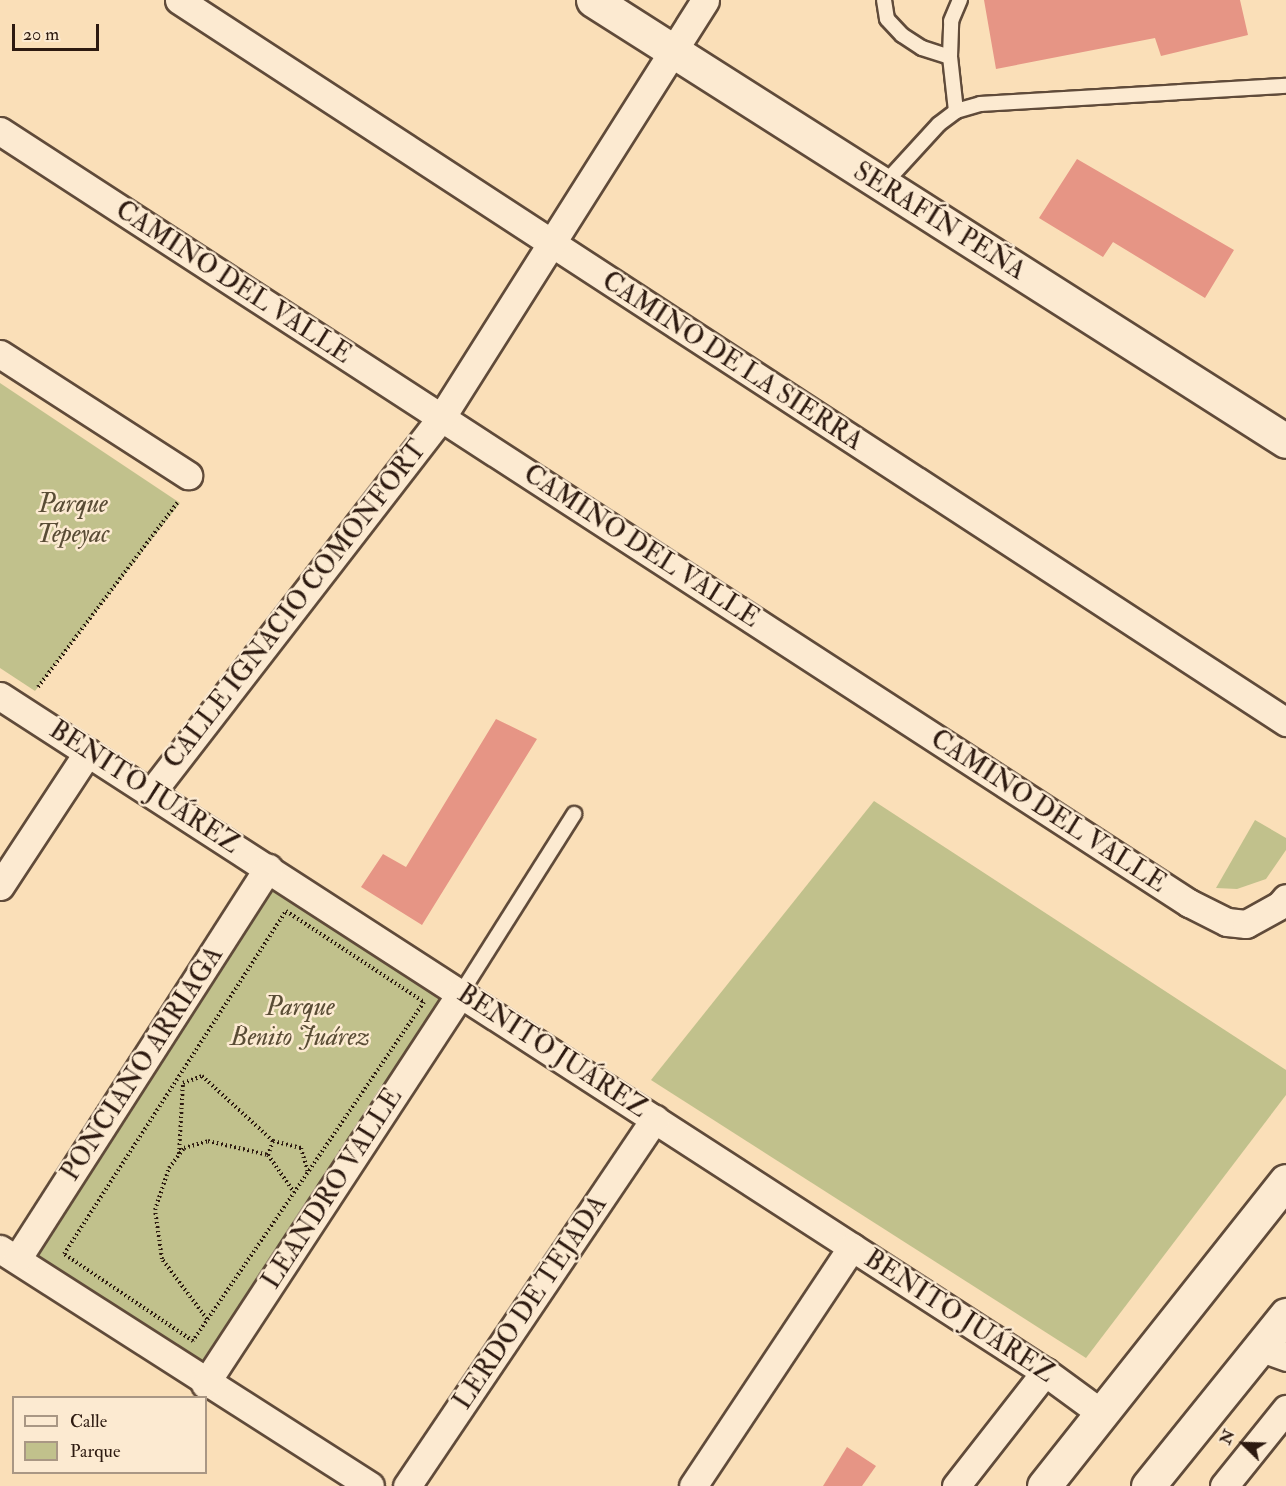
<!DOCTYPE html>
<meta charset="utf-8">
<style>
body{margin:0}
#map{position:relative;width:1286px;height:1486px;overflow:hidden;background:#fadfb8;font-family:"IM FELL Double Pica",serif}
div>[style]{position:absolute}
.green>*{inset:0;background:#c1c18c}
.building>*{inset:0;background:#e69585}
.path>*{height:4px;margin-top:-2px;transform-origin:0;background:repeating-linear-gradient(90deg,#2d1a10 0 1.5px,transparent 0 4.5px)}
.roads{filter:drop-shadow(2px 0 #604b3a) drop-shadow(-2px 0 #604b3a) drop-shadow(0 2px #604b3a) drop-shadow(0 -2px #604b3a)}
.service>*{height:14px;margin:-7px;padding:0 7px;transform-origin:7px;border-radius:7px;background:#fcead1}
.minor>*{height:27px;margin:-13.5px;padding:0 13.5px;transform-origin:13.5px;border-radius:13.5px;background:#fcead1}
.secondary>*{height:33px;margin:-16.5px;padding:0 16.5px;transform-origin:16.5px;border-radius:16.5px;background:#fcead1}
span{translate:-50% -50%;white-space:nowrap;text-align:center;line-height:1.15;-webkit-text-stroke:5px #fcead1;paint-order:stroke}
.street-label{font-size:26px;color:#2d1a10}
.park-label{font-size:26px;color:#594c35;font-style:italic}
.legend{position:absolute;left:12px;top:1396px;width:195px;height:78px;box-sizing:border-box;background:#fcead1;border:2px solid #a99784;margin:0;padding:8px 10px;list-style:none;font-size:18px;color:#2d1a10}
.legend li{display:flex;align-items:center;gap:12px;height:30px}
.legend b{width:30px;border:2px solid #a99784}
.north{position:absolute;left:1214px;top:1414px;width:60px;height:60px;-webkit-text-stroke:4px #fcead1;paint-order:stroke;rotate:293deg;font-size:16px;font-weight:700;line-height:24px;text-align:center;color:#2d1a10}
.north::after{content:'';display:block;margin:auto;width:21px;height:27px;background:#2d1a10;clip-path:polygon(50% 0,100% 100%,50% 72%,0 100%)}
.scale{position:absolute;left:12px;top:24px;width:87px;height:27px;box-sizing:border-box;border:3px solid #2d1a10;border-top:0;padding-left:8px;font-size:18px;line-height:21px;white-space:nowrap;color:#2d1a10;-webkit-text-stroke:4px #fcead1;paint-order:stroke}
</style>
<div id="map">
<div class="green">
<i style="clip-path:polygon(0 383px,180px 503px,35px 691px,0 668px)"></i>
<i style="clip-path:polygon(874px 801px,1286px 1070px,1286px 1095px,1086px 1358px,651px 1080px)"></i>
<i style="clip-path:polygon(1255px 820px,1286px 838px,1286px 850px,1266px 879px,1237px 889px,1216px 888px)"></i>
<i style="clip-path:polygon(268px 868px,449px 995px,201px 1362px,29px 1250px)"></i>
</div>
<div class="building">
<i style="clip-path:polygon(984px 0,1240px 0,1248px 35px,1161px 56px,1155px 38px,996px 69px)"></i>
<i style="clip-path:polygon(1077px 159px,1234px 250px,1205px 298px,1113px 242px,1103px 257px,1039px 218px)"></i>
<i style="clip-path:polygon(496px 719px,537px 739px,422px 925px,361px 887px,383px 854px,406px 867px)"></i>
<i style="clip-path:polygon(847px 1447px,876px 1466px,862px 1486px,823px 1486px)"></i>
</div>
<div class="path">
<i style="left:38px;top:687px;width:232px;rotate:-52.9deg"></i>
<i style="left:286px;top:911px;width:165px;rotate:33.4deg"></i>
<i style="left:424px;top:1002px;width:410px;rotate:124.3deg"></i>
<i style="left:193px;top:1341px;width:156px;rotate:-146deg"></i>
<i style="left:64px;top:1254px;width:409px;rotate:-57.1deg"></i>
<i style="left:273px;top:1141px;width:29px;rotate:14deg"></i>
<i style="left:301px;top:1148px;width:25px;rotate:74deg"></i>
<i style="left:179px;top:1154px;width:71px;rotate:-86.8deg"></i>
<i style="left:183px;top:1083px;width:20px;rotate:-20deg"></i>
<i style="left:202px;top:1076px;width:96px;rotate:42.5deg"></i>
<i style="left:273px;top:1141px;width:15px;rotate:110deg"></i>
<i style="left:207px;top:1319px;width:75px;rotate:-126.9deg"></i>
<i style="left:162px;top:1259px;width:49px;rotate:-98.1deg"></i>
<i style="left:155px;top:1210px;width:44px;rotate:-71.6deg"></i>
<i style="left:169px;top:1168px;width:25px;rotate:-53deg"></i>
<i style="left:184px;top:1148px;width:25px;rotate:-16deg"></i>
<i style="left:208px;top:1141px;width:62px;rotate:13.1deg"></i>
<i style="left:268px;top:1155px;width:45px;rotate:54.9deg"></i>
</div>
<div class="roads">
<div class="service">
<i style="left:884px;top:0;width:19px;rotate:81deg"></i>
<i style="left:887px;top:19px;width:22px;rotate:47deg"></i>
<i style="left:902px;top:35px;width:24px;rotate:33deg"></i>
<i style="left:922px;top:48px;width:29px;rotate:18deg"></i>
<i style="left:956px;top:111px;width:54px;rotate:-96.3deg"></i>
<i style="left:950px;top:57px;width:36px;rotate:-88deg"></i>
<i style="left:951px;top:21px;width:23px;rotate:-67deg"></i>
<i style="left:884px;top:184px;width:81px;rotate:-47.5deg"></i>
<i style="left:939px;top:124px;width:21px;rotate:-37deg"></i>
<i style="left:956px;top:111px;width:25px;rotate:-16deg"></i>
<i style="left:980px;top:104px;width:307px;rotate:-3.4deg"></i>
<i style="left:461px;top:993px;width:212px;rotate:-57.7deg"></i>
</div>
<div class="minor">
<i style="left:179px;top:0;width:1322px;rotate:33.11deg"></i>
<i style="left:0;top:131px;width:1418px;rotate:33deg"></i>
<i style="left:1189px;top:903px;width:42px;rotate:26.6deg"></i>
<i style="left:1227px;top:922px;width:19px;rotate:6deg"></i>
<i style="left:1246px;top:924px;width:39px;rotate:-29deg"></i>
<i style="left:1280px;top:905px;width:9px;rotate:-49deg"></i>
<i style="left:0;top:354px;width:224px;rotate:32.8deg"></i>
<i style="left:0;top:696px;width:1245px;rotate:32.9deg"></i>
<i style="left:1045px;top:1372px;width:69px;rotate:36.2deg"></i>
<i style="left:151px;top:793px;width:474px;rotate:-52.3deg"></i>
<i style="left:441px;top:418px;width:494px;rotate:-57.7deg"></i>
<i style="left:0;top:886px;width:160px;rotate:-56.7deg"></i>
<i style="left:0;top:1249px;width:439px;rotate:32.6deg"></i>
<i style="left:17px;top:1259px;width:465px;rotate:-57.3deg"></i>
<i style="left:1259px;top:1347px;width:29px;rotate:20deg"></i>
<i style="left:205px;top:1384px;width:467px;rotate:-56.8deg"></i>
<i style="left:407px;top:1486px;width:443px;rotate:-56deg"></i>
<i style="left:693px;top:1486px;width:287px;rotate:-56.4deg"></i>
<i style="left:956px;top:1486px;width:145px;rotate:-52deg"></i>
<i style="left:1224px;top:1486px;width:99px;rotate:-51.2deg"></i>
</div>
<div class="secondary">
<i style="left:593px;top:0;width:821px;rotate:32.47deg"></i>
<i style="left:1044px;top:1486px;width:389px;rotate:-51.6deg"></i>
<i style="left:1148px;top:1486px;width:220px;rotate:-51.1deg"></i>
</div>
</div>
<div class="street-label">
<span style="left:939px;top:222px;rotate:32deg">SERAFÍN PEÑA</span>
<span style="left:233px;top:283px;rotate:33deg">CAMINO DEL VALLE</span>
<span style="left:732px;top:362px;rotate:33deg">CAMINO DE LA SIERRA</span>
<span style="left:641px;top:547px;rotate:33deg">CAMINO DEL VALLE</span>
<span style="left:296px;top:605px;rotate:-52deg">CALLE IGNACIO COMONFORT</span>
<span style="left:144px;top:788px;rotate:33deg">BENITO JUÁREZ</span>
<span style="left:1048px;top:812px;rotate:33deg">CAMINO DEL VALLE</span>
<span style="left:552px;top:1052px;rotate:33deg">BENITO JUÁREZ</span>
<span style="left:143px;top:1064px;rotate:-57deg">PONCIANO ARRIAGA</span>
<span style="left:333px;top:1189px;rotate:-57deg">LEANDRO VALLE</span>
<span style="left:531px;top:1303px;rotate:-56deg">LERDO DE TEJADA</span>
<span style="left:959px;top:1317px;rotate:33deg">BENITO JUÁREZ</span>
</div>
<div class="park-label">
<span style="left:73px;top:520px">Parque<br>Tepeyac</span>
<span style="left:300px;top:1023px">Parque<br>Benito Juárez</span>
</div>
<ul class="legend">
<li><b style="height:8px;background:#fcead1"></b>Calle</li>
<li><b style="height:16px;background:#c1c18c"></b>Parque</li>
</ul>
<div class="north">N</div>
<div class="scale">20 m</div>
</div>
